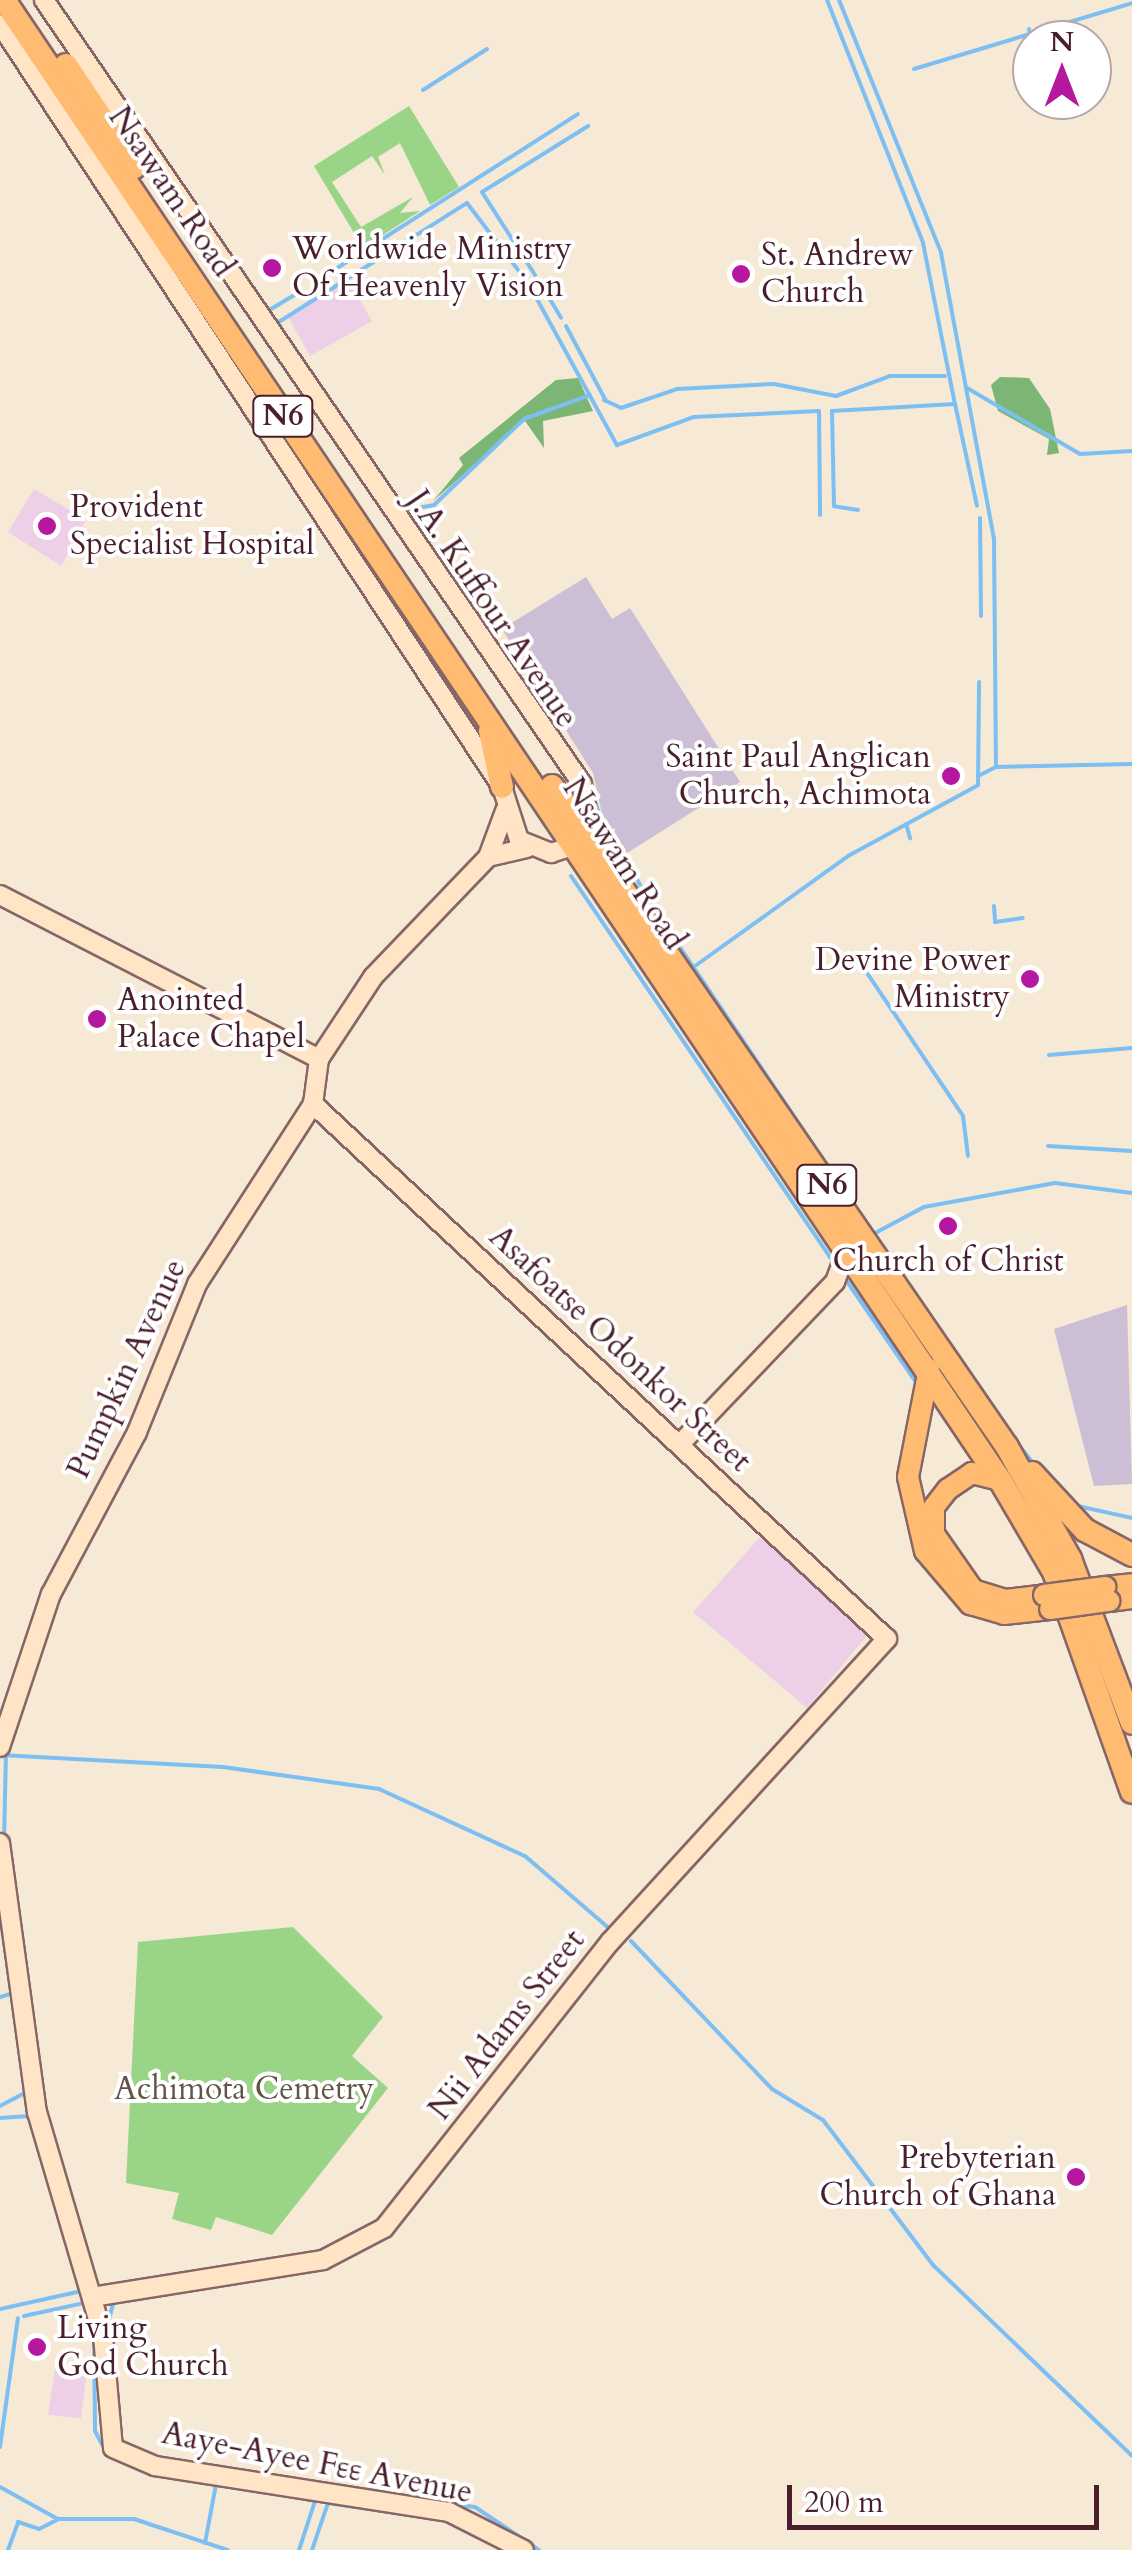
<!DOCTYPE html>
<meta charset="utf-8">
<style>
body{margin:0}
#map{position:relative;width:1132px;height:2550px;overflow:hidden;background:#f6e9d5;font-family:Cardo,serif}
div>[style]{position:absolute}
.built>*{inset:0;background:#edd0e8}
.industrial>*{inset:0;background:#ccbed4}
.green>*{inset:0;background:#9ad487}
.forest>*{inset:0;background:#7bb674}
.stream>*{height:4px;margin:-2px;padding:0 2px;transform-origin:2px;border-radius:2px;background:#7dbff2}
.roads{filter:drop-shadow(2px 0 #866666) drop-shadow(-2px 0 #866666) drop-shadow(0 2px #866666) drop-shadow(0 -2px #866666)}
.secondary>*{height:18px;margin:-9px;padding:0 9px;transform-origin:9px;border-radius:9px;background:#ffe4c6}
.primary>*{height:20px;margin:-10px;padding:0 10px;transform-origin:10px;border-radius:10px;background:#febb71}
.highway>*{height:22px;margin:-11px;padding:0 11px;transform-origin:11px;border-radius:11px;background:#febb71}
.bridges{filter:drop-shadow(2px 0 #866666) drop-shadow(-2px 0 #866666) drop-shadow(0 2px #866666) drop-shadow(0 -2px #866666)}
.primary-bridge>*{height:20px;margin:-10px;padding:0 10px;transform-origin:10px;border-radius:10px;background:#febb71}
.dots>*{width:28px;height:28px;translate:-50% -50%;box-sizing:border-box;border:5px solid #fff;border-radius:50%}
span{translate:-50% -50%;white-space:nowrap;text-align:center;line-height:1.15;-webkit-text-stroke:8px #fff;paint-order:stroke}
.shield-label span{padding:2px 8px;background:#fff;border:2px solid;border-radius:8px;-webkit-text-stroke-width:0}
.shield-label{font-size:30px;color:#4a1f2b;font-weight:700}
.street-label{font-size:32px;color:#4a1f2b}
.poi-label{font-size:32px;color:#4a1f2b}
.left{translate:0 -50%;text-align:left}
.right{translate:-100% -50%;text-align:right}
.park-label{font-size:32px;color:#625547}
.north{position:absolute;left:1012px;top:20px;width:100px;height:100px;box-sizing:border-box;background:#fff;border:2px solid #b7a5aa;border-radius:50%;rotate:0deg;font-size:28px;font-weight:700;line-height:40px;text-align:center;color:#4a1f2b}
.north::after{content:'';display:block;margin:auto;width:35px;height:45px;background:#b5179e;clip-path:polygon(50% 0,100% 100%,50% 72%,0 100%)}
.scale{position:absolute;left:787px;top:2485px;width:312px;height:45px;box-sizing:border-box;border:5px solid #4a1f2b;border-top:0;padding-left:12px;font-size:30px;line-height:35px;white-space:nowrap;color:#4a1f2b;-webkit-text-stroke:8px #fff;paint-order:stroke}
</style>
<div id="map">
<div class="built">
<i style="clip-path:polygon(349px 281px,372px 321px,310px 356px,287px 315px)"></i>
<i style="clip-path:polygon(34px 489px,86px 520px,61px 566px,8px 532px)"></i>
<i style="clip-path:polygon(760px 1537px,869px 1633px,807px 1708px,693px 1612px)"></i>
<i style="clip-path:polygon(55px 2369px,87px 2371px,81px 2418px,48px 2415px)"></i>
</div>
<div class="industrial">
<i style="clip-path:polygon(586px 577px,612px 619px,630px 608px,740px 782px,627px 853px,602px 814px,593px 773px,502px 629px)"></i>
<i style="clip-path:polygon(1127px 1305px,1132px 1484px,1094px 1486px,1054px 1329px)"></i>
</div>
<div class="green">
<i style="clip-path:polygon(409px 106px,459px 187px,430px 205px,400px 143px,378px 157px,385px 175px,372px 156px,332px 182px,361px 227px,413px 197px,400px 213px,420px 211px,363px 248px,314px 166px)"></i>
<i style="clip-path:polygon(293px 1927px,383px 2017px,352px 2056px,388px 2088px,272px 2235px,216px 2217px,211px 2230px,172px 2219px,179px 2193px,126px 2183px,138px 1942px)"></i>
</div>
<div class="forest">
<i style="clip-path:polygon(1000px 377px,1029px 378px,1050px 409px,1059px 453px,1047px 455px,1049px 439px,998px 411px,991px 385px)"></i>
<i style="clip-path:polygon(578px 378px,593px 411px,543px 421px,544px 448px,525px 421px,433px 501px,463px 465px,459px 458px,556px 380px)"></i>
</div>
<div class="stream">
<i style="left:56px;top:0;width:33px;rotate:57deg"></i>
<i style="left:827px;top:0;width:261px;rotate:68.4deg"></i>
<i style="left:923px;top:243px;width:164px;rotate:78.8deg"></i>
<i style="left:839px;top:0;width:273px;rotate:68deg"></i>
<i style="left:941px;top:253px;width:291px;rotate:79.5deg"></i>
<i style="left:994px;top:539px;width:228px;rotate:89.5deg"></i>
<i style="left:1029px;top:29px;width:23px;rotate:83deg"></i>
<i style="left:914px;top:69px;width:228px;rotate:-16.8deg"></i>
<i style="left:423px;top:90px;width:76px;rotate:-32.6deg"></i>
<i style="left:535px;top:275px;width:98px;rotate:-122.6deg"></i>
<i style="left:482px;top:192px;width:125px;rotate:-31.9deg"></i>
<i style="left:320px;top:279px;width:306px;rotate:-32.6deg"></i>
<i style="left:542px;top:286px;width:37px;rotate:59deg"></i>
<i style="left:532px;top:290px;width:177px;rotate:61.3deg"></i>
<i style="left:617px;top:445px;width:82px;rotate:-20deg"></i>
<i style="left:694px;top:417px;width:125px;rotate:-2.7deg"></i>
<i style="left:819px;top:411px;width:104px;rotate:89.4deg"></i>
<i style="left:266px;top:312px;width:39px;rotate:-31deg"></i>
<i style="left:274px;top:325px;width:228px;rotate:-32.3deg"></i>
<i style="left:467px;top:203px;width:96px;rotate:52.7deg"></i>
<i style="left:566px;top:326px;width:85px;rotate:61.9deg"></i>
<i style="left:967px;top:388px;width:131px;rotate:30.3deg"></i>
<i style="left:1080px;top:454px;width:52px;rotate:-3.3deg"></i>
<i style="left:604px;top:400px;width:19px;rotate:25deg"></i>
<i style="left:621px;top:408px;width:59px;rotate:-18.7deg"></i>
<i style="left:677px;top:389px;width:97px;rotate:-3deg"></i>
<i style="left:774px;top:384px;width:63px;rotate:11deg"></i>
<i style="left:836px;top:396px;width:58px;rotate:-20.3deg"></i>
<i style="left:890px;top:376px;width:55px"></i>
<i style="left:410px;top:509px;width:24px;rotate:-9deg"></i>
<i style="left:434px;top:505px;width:124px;rotate:-43.7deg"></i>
<i style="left:524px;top:419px;width:70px;rotate:-20deg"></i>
<i style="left:858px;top:510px;width:24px;rotate:-171deg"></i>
<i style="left:834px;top:506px;width:95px;rotate:-91.2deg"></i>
<i style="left:832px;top:411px;width:123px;rotate:-3.3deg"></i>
<i style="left:955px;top:404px;width:104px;rotate:77.8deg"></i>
<i style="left:980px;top:518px;width:98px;rotate:89.4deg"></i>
<i style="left:978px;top:776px;width:20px;rotate:-27deg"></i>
<i style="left:996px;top:767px;width:136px;rotate:-1.3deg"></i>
<i style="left:589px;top:782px;width:43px;rotate:72.4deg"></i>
<i style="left:602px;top:823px;width:120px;rotate:58.3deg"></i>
<i style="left:665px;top:925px;width:397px;rotate:56deg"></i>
<i style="left:906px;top:824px;width:15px;rotate:74deg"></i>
<i style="left:571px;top:876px;width:466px;rotate:55.8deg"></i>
<i style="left:994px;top:906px;width:16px;rotate:86deg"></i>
<i style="left:995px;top:922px;width:28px;rotate:-8deg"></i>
<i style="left:695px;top:966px;width:188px;rotate:-35.7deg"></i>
<i style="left:848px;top:856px;width:148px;rotate:-28.6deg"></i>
<i style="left:978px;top:785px;width:103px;rotate:-89.4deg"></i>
<i style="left:863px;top:967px;width:179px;rotate:56.1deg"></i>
<i style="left:963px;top:1116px;width:40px;rotate:82.9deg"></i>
<i style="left:1049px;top:1055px;width:83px;rotate:-4.8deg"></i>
<i style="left:1048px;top:1146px;width:84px;rotate:3.4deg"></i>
<i style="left:877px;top:1232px;width:53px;rotate:-28deg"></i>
<i style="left:924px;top:1207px;width:133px;rotate:-10.4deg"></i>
<i style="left:1055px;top:1183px;width:78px;rotate:7.4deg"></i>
<i style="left:844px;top:1277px;width:131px;rotate:55.6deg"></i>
<i style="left:1017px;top:1443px;width:26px;rotate:51deg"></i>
<i style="left:1073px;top:1505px;width:60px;rotate:12.4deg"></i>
<i style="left:0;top:1755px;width:223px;rotate:3.1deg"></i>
<i style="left:223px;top:1767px;width:158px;rotate:8deg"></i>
<i style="left:379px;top:1789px;width:161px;rotate:24.7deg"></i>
<i style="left:525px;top:1856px;width:112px;rotate:40.7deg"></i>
<i style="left:4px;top:1840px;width:85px;rotate:-88.7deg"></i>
<i style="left:0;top:1915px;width:165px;rotate:81.6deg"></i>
<i style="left:631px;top:1941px;width:204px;rotate:46.4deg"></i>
<i style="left:772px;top:2089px;width:60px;rotate:31.3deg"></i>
<i style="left:823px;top:2120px;width:183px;rotate:52.8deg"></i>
<i style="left:934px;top:2266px;width:274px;rotate:43.8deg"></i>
<i style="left:0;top:1997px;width:10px;rotate:-17deg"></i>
<i style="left:0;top:2106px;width:30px;rotate:-28deg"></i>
<i style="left:0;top:2118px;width:30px;rotate:-4deg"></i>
<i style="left:46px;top:2172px;width:139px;rotate:73.3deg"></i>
<i style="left:0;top:2309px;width:79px;rotate:-12.4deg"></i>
<i style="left:24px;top:2316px;width:61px;rotate:-12.2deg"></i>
<i style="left:108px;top:2323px;width:23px;rotate:-75deg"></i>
<i style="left:94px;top:2331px;width:100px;rotate:89.4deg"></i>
<i style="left:95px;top:2431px;width:26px;rotate:62deg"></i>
<i style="left:107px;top:2454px;width:34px;rotate:24deg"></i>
<i style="left:0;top:2447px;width:130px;rotate:-82.1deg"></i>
<i style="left:0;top:2487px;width:66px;rotate:28.9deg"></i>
<i style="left:58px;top:2519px;width:76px"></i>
<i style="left:134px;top:2519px;width:99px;rotate:18.3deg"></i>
<i style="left:290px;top:2496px;width:25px;rotate:11deg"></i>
<i style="left:315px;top:2501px;width:52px;rotate:108.1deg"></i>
<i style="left:433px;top:2501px;width:42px;rotate:8.1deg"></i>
<i style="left:475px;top:2507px;width:77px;rotate:33.9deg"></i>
<i style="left:205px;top:2543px;width:60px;rotate:-79.4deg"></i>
<i style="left:8px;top:2550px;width:30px;rotate:-70deg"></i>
<i style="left:18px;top:2522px;width:22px;rotate:18deg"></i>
<i style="left:39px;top:2529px;width:20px;rotate:-27deg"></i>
<i style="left:312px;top:2550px;width:50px;rotate:-71.2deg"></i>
<i style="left:328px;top:2503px;width:90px;rotate:8.3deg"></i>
</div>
<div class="roads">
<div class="secondary">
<i style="left:0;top:24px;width:913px;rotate:56.66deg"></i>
<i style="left:502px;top:787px;width:56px;rotate:72.2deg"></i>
<i style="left:519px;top:840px;width:35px;rotate:22deg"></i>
<i style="left:551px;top:853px;width:22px;rotate:-18deg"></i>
<i style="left:572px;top:846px;width:25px;rotate:-45deg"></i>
<i style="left:590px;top:828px;width:45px;rotate:-100.3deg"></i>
<i style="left:582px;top:784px;width:951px;rotate:-124.46deg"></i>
<i style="left:488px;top:857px;width:40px;rotate:-13deg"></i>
<i style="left:0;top:895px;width:359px;rotate:27.2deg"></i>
<i style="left:319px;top:1059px;width:98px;rotate:-56.6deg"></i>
<i style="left:373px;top:977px;width:166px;rotate:-46.2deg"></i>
<i style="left:488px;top:857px;width:49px;rotate:-69.7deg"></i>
<i style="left:681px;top:1443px;width:223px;rotate:-46.3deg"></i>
<i style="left:835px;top:1282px;width:30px;rotate:-70deg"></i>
<i style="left:0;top:1747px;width:161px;rotate:-71.6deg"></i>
<i style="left:51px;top:1594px;width:183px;rotate:-62deg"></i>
<i style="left:137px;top:1432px;width:160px;rotate:-67.9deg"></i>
<i style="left:197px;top:1284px;width:214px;rotate:-57.2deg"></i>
<i style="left:313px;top:1104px;width:45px;rotate:-82.4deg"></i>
<i style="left:0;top:1843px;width:272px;rotate:82.2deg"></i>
<i style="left:37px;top:2112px;width:234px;rotate:73.6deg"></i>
<i style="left:103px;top:2336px;width:112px;rotate:84.9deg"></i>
<i style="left:113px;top:2448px;width:46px;rotate:23.2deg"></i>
<i style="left:155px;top:2466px;width:298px;rotate:8.9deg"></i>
<i style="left:449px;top:2512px;width:84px;rotate:26.9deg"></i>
<i style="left:92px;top:2297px;width:234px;rotate:-9.1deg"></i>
<i style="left:323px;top:2260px;width:69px;rotate:-27.7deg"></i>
<i style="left:384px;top:2228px;width:365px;rotate:-51.7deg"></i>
<i style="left:610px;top:1942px;width:411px;rotate:-47.6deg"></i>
<i style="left:887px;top:1639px;width:785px;rotate:-137.01deg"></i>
</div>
<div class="primary">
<i style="left:929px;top:1369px;width:110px;rotate:101deg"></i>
<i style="left:908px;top:1477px;width:76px;rotate:77.1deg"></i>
<i style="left:925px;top:1551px;width:70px;rotate:49.7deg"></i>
<i style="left:970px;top:1604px;width:35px;rotate:16deg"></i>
<i style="left:1004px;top:1614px;width:46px;rotate:-6.2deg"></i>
<i style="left:1000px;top:1480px;width:29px;rotate:-166deg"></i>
<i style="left:972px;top:1473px;width:29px;rotate:146deg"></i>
<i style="left:948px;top:1489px;width:23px;rotate:128deg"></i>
<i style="left:934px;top:1507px;width:27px;rotate:90deg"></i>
<i style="left:934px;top:1534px;width:68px;rotate:55.1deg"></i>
<i style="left:973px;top:1590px;width:34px;rotate:17deg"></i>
<i style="left:1006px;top:1600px;width:38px;rotate:-7deg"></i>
<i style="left:1105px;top:1587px;width:27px;rotate:-6deg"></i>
<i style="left:1109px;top:1601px;width:23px;rotate:-7deg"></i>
</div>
<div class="highway">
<i style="left:4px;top:0;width:1784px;rotate:56.06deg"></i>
<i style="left:1000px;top:1480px;width:107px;rotate:59.6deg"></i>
<i style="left:1054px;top:1572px;width:233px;rotate:70.5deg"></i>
<i style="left:66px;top:65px;width:123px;rotate:56.3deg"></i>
<i style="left:490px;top:731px;width:57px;rotate:77.9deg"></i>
<i style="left:552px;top:786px;width:802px;rotate:55.46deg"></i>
<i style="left:1007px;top:1447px;width:129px;rotate:60.6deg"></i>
<i style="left:1070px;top:1559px;width:175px;rotate:69.3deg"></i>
<i style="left:1032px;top:1473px;width:78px;rotate:47.1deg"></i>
<i style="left:1085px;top:1530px;width:53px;rotate:28deg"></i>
</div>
</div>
<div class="bridges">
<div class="primary-bridge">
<i style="left:1044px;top:1595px;width:62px;rotate:-7.5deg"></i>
<i style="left:1050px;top:1609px;width:60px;rotate:-7.7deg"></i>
</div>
</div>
<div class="dots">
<i style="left:272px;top:268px;background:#b5179e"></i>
<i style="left:741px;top:274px;background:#b5179e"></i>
<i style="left:47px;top:526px;background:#b5179e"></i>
<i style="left:951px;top:776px;background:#b5179e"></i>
<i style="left:1030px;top:979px;background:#b5179e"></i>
<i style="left:97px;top:1019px;background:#b5179e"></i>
<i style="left:948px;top:1226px;background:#b5179e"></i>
<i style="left:1076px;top:2177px;background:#b5179e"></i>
<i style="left:37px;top:2347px;background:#b5179e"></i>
</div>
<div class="shield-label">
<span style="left:283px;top:416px">N6</span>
<span style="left:827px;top:1185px">N6</span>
</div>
<div class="street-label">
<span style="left:171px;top:192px;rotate:56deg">Nsawam Road</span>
<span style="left:492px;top:609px;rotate:56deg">J.A. Kuffour Avenue</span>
<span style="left:624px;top:864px;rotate:57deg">Nsawam Road</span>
<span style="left:620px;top:1349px;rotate:43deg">Asafoatse Odonkor Street</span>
<span style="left:127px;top:1369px;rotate:-65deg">Pumpkin Avenue</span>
<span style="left:507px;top:2025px;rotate:-52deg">Nii Adams Street</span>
<span style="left:317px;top:2463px;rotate:11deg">Aaye-Ayee Fɛɛ Avenue</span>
</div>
<div class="poi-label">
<span class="left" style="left:292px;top:268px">Worldwide Ministry<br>Of Heavenly Vision</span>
<span class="left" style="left:761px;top:274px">St. Andrew<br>Church</span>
<span class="left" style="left:70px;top:526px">Provident<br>Specialist Hospital</span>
<span class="right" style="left:931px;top:776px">Saint Paul Anglican<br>Church, Achimota</span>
<span class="right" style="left:1010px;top:979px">Devine Power<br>Ministry</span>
<span class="left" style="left:117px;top:1019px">Anointed<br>Palace Chapel</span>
<span style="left:948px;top:1261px">Church of Christ</span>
<span class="right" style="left:1056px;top:2177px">Prebyterian<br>Church of Ghana</span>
<span class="left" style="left:57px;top:2347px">Living<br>God Church</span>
</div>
<div class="park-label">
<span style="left:244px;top:2089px">Achimota Cemetry</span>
</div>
<div class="north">N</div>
<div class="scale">200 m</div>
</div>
